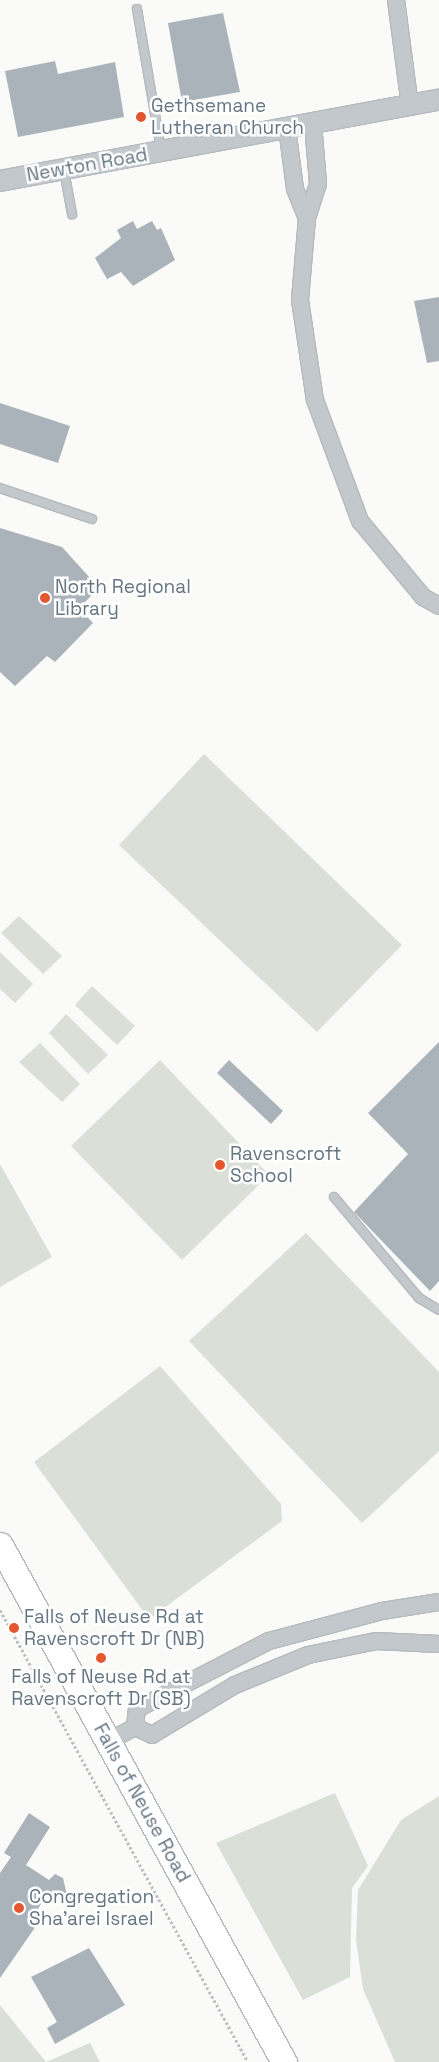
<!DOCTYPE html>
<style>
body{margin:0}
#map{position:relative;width:439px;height:2062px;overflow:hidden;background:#fafaf8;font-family:"Space Grotesk",sans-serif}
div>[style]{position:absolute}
.green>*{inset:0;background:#dadfd7}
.building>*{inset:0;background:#aab3b9}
.path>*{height:3px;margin-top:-1.5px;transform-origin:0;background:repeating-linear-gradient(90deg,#bbbfc2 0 2.5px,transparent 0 5px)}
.roads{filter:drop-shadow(1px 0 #b5babe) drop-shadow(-1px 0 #b5babe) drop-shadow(0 1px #b5babe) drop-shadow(0 -1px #b5babe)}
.service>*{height:8px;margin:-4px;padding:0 4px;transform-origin:4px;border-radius:4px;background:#c3c8cc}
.minor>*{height:16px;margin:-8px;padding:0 8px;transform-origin:8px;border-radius:8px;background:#c3c8cc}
.tertiary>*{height:20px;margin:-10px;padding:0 10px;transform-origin:10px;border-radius:10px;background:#c3c8cc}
.primary>*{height:25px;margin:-12.5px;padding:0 12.5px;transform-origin:12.5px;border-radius:12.5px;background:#fff}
.dots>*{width:14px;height:14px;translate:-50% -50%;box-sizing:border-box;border:2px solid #fff;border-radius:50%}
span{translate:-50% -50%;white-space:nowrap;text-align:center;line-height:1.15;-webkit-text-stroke:5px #fff;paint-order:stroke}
.poi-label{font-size:19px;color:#657683}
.left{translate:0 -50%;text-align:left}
.street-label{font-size:19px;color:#657683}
</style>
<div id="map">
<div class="green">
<i style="clip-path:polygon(204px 754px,402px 945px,317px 1032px,119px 845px)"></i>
<i style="clip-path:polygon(19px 916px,62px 956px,43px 974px,1px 933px)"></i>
<i style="clip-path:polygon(0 952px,33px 984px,15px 1003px,0 989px)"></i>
<i style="clip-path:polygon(92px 986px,135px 1026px,117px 1045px,75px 1005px)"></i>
<i style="clip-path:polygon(66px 1014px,108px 1055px,88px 1074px,49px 1033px)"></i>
<i style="clip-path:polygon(40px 1043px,80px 1084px,62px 1102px,19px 1062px)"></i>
<i style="clip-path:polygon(160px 1060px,269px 1175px,182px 1260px,71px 1146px)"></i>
<i style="clip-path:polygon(0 1164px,52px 1257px,0 1287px)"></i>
<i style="clip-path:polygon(306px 1233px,439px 1372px,439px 1451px,362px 1523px,189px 1341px)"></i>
<i style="clip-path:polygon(160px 1366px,281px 1504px,282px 1521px,149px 1619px,34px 1462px)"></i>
<i style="clip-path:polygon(335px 1793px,368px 1866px,352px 1888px,350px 1977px,303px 2000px,216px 1843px)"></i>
<i style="clip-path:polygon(439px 1796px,439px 2062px,395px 2062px,363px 1989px,356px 1940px,358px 1890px,401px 1820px)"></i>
<i style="clip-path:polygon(0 2005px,46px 2062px,90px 2043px,100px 2062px,0 2062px)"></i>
</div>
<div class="building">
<i style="clip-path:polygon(223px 13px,240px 92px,182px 102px,168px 23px)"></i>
<i style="clip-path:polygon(55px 61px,58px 74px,115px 62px,124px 117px,18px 137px,5px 71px)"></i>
<i style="clip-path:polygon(133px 221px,137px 229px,152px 221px,157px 230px,161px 228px,175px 260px,133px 286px,121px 272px,107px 279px,95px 258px,121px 238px,117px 230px)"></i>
<i style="clip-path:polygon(439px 297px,439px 361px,427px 363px,414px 301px)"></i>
<i style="clip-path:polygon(0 403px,70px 426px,58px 463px,0 444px)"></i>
<i style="clip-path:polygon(0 528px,62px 547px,99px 588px,79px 608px,93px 623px,55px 662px,47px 656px,15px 686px,0 672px)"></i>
<i style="clip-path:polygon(439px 1042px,439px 1281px,430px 1291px,354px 1212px,408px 1154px,368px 1113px)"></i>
<i style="clip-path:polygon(229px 1060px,283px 1111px,271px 1124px,217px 1073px)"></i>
<i style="clip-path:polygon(29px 1813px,50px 1827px,26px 1865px,49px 1880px,55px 1874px,63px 1878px,66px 1891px,75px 1898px,73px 1903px,48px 1893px,32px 1918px,36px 1926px,0 1978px,0 1873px,11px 1857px,4px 1853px)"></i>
<i style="clip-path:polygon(89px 1948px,125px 2005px,55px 2044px,47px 2028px,57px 2022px,31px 1977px)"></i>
</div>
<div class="path">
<i style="left:0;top:1610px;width:516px;rotate:61.25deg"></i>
</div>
<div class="roads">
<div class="service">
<i style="left:137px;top:9px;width:143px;rotate:80.3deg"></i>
<i style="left:64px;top:170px;width:45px;rotate:79.7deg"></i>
<i style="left:0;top:488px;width:97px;rotate:18.6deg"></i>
<i style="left:334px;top:1197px;width:132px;rotate:49.9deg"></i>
<i style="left:419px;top:1298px;width:23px;rotate:31deg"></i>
</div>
<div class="minor">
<i style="left:396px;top:0;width:107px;rotate:82.5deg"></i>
<i style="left:313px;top:124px;width:60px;rotate:85.2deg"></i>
<i style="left:318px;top:184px;width:36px;rotate:108deg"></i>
<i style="left:307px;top:218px;width:82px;rotate:94.9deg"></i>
<i style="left:300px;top:300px;width:101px;rotate:81.5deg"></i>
<i style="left:315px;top:400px;width:129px;rotate:69.6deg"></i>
<i style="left:360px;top:521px;width:99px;rotate:50.3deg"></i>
<i style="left:423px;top:597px;width:18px;rotate:29deg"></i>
<i style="left:287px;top:128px;width:62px;rotate:82.5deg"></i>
<i style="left:295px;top:189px;width:31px;rotate:68deg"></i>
<i style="left:135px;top:1727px;width:18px;rotate:-84deg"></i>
<i style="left:137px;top:1709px;width:148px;rotate:-27.3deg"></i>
<i style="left:269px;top:1641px;width:117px;rotate:-14.9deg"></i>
<i style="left:382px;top:1611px;width:58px;rotate:-9deg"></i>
<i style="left:135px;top:1727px;width:19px;rotate:25deg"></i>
<i style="left:152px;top:1735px;width:97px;rotate:-31.1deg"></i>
<i style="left:235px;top:1685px;width:79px;rotate:-22.3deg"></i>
<i style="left:308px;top:1655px;width:69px;rotate:-11.6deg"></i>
<i style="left:376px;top:1641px;width:63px;rotate:2.7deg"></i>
<i style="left:107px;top:1742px;width:32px;rotate:-28deg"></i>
</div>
<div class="tertiary">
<i style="left:0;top:181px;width:446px;rotate:-10.5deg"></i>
</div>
<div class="primary">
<i style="left:0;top:1545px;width:590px;rotate:61.22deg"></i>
</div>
</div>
<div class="dots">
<i style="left:141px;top:117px;background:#e4572e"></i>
<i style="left:45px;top:598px;background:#e4572e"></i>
<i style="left:220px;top:1165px;background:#e4572e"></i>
<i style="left:14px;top:1628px;background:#e4572e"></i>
<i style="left:101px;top:1658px;background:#e4572e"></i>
<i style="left:19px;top:1908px;background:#e4572e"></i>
</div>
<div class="poi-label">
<span class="left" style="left:151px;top:117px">Gethsemane<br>Lutheran Church</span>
<span class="left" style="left:55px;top:598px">North Regional<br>Library</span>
<span class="left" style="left:230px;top:1165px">Ravenscroft<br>School</span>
<span class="left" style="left:24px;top:1628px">Falls of Neuse Rd at<br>Ravenscroft Dr (NB)</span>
<span style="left:101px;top:1688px">Falls of Neuse Rd at<br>Ravenscroft Dr (SB)</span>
<span class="left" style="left:29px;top:1908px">Congregation<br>Sha'arei Israel</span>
</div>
<div class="street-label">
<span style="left:87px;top:165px;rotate:-10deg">Newton Road</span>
<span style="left:142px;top:1803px;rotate:61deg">Falls of Neuse Road</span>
</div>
</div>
